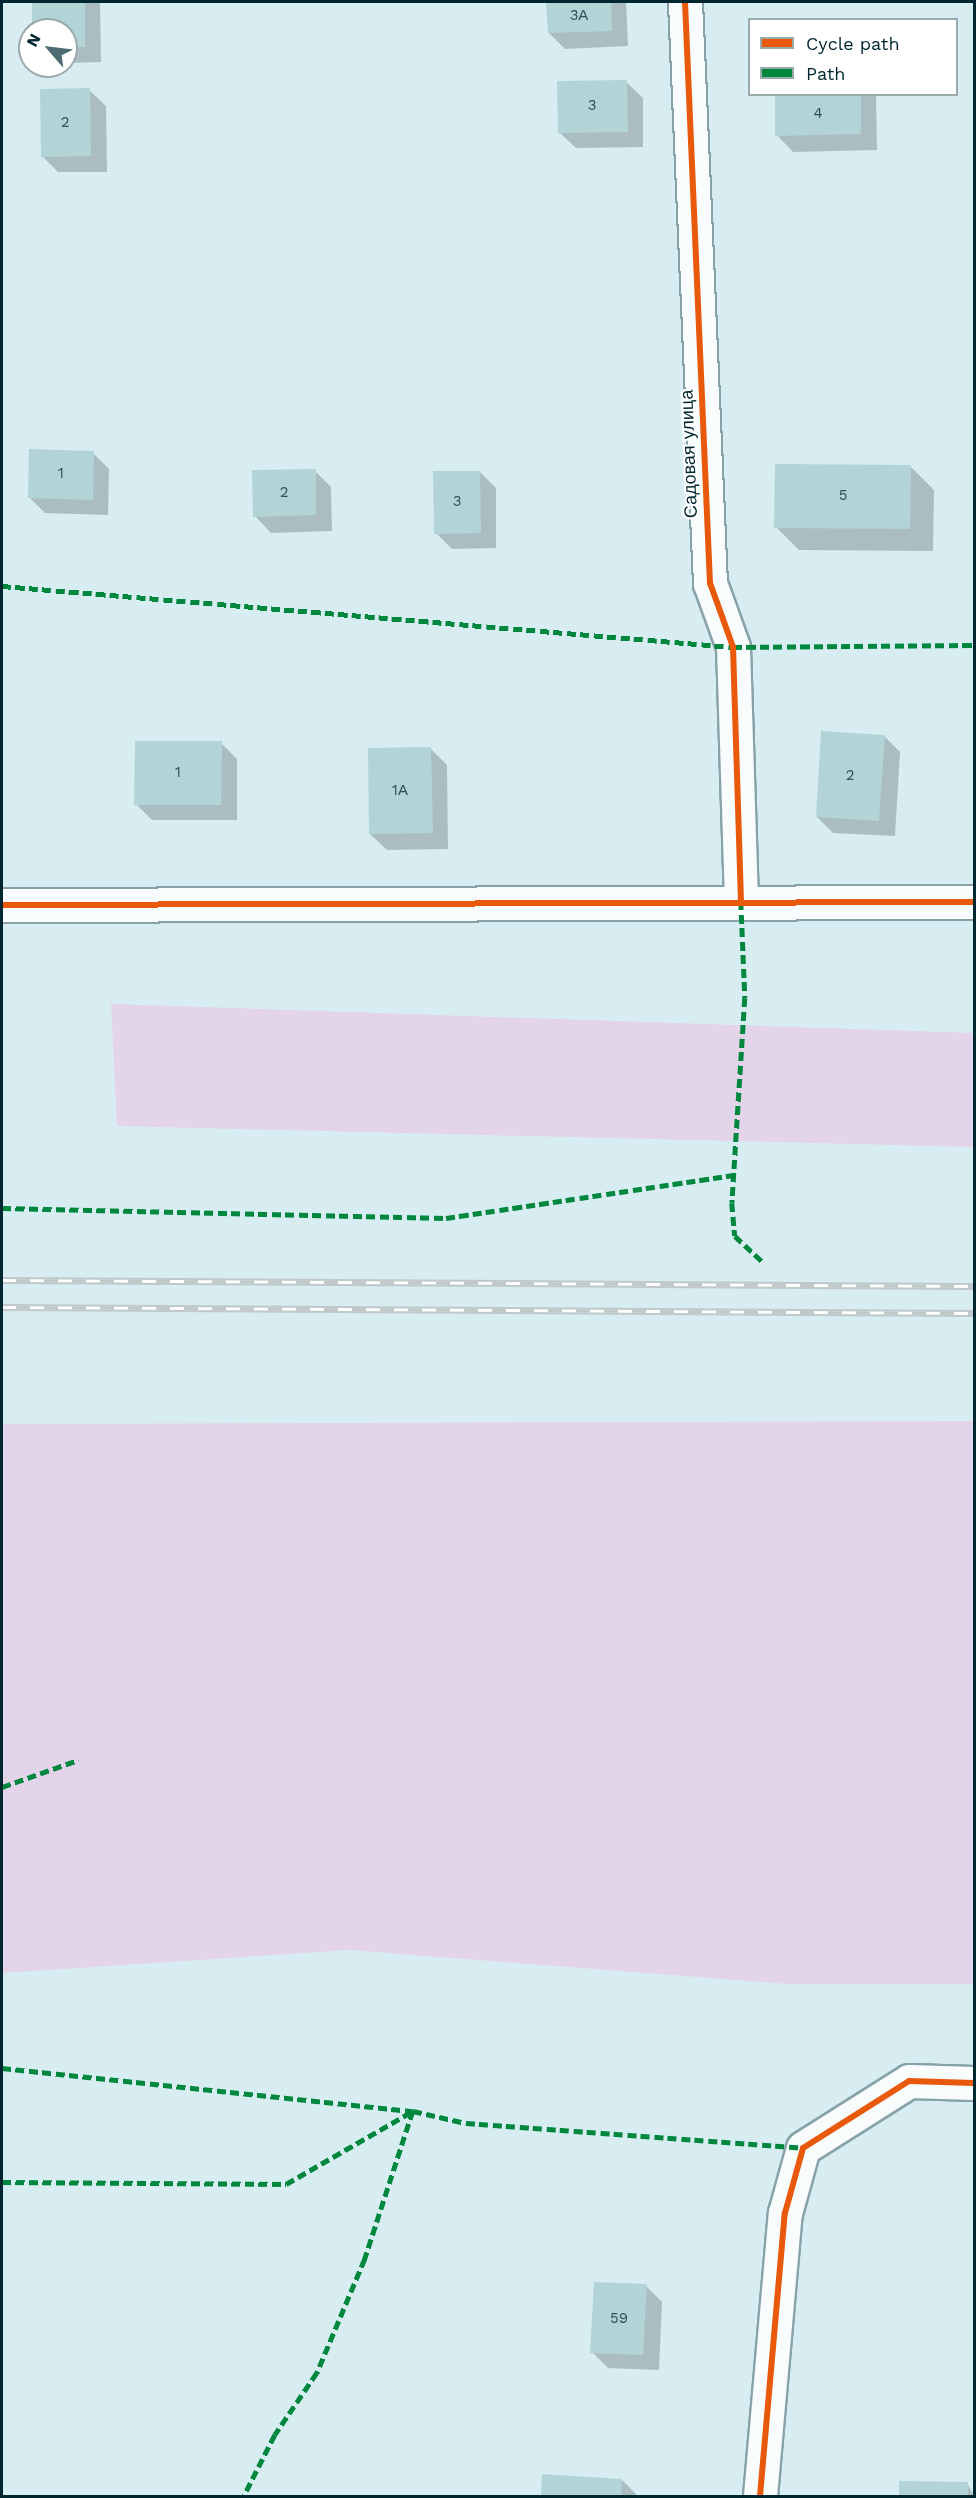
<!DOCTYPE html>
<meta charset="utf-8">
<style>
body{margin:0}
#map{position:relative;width:976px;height:2498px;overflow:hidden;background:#d7edf2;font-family:"Work Sans",sans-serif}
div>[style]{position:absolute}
.green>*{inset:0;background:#e4d4ea}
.shadow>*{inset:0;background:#0003}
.building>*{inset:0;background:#b2d4d6}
.roads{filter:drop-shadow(2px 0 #87a3a9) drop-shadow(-2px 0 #87a3a9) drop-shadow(0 2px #87a3a9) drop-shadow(0 -2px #87a3a9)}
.street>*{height:33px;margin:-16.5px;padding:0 16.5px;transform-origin:16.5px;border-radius:16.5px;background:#f9fcfd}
.secondary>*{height:33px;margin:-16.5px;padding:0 16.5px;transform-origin:16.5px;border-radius:16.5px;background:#f9fcfd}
.rail>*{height:7px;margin-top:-3.5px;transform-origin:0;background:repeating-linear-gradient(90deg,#fff 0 14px,#c0c8ca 0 28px);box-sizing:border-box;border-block:2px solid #c0c8ca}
.quiet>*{height:4.5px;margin-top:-2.25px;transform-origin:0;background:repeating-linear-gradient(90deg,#00873e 0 9px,transparent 0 13.5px)}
.cycleway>*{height:6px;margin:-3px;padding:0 3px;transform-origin:3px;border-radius:3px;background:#e8590c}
span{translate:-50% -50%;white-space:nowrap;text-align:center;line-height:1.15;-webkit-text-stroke:4.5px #fff;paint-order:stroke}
.number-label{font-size:15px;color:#2c5259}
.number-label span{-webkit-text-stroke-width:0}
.street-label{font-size:18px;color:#00272f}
.frame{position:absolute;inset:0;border:3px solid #00272f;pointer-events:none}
.legend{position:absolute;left:748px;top:18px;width:210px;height:78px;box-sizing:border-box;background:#fff;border:2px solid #99a9ac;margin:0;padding:8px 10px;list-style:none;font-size:18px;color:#00272f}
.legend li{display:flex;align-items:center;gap:12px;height:30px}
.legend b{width:30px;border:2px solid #99a9ac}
.north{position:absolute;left:18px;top:18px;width:60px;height:60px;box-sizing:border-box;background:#fff;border:2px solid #99a9ac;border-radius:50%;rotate:298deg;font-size:16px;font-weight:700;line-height:24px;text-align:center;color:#00272f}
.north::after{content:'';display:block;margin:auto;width:21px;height:27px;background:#4b6c73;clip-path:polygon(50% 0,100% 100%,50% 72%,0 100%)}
</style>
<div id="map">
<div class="green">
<i style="clip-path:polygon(111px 1004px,974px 1033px,974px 1147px,117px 1126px)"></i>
<i style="clip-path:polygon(974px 1421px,974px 1984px,787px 1984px,349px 1950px,2px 1973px,2px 1424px)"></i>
</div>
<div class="shadow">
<i style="clip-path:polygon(33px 2px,100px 2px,101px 62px,66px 63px,66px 30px,34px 30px)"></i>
<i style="clip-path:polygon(548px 2px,626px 2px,628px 46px,565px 49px,549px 33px)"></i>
<i style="clip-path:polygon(626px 82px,643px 98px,643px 147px,576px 148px,559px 132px)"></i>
<i style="clip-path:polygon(89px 90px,106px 106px,107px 172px,58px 172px,42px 156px)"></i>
<i style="clip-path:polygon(776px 94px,876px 94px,877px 150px,793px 152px,777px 135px)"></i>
<i style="clip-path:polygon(93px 453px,109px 469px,108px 515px,45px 513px,29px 497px)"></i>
<i style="clip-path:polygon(910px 466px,934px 490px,933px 551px,799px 550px,776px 527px)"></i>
<i style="clip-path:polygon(315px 471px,331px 487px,332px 531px,271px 533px,255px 516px)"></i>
<i style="clip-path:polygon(480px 472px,496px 488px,496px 548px,452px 549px,436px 533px)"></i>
<i style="clip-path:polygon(884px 736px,900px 752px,895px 836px,833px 833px,817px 817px)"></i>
<i style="clip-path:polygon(221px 743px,237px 759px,237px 820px,152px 820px,136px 804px)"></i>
<i style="clip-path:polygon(431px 749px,447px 765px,448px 849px,387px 850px,370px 834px)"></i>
<i style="clip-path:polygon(646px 2286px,662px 2302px,659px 2370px,608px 2368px,592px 2352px)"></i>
<i style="clip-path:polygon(544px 2475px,622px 2480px,638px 2496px,542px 2496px)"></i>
<i style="clip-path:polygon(900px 2483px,967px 2483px,974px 2496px,900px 2496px)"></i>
</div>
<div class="building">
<i style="clip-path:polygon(32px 2px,85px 2px,85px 47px,66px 47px,66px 30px,32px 30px)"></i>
<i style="clip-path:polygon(546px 2px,611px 2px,612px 31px,548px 33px)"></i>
<i style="clip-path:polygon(627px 80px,628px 132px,558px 133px,557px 81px)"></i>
<i style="clip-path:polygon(90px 88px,91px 156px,41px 157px,40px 89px)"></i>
<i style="clip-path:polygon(775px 94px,861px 94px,861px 134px,775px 136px)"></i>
<i style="clip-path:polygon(29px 449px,94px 451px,93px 500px,28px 498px)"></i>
<i style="clip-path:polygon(775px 464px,911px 465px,910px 529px,774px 528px)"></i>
<i style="clip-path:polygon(316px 469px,316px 515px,253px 517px,252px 470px)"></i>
<i style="clip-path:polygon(433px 471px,480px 471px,481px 533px,434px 534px)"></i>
<i style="clip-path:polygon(821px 731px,885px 735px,879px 821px,816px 817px)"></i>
<i style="clip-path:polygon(135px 741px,222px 741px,221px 805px,134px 805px)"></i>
<i style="clip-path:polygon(431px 747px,433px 833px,369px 834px,368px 748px)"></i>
<i style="clip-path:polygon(594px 2282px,647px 2284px,643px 2355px,590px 2353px)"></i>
<i style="clip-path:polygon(542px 2474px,622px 2479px,621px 2496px,541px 2496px)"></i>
<i style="clip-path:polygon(899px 2481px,968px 2482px,968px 2496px,899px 2496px)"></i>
</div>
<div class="roads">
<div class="street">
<i style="left:685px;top:2px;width:582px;rotate:87.54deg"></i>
<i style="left:710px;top:583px;width:68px;rotate:70.2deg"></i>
<i style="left:733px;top:647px;width:254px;rotate:88.2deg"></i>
<i style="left:2px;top:905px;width:972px;rotate:-0.18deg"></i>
</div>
<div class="secondary">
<i style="left:760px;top:2496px;width:284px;rotate:-85deg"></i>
<i style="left:785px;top:2213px;width:67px;rotate:-74.5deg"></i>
<i style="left:803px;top:2148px;width:125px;rotate:-32.3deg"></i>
<i style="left:909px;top:2081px;width:65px;rotate:1.8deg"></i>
</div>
</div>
<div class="rail">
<i style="left:2px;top:1280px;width:972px;rotate:0.35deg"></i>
<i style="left:2px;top:1307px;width:972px;rotate:0.35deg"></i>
</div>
<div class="quiet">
<i style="left:2px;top:586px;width:734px;rotate:4.77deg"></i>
<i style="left:733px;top:647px;width:241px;rotate:-0.5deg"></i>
<i style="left:741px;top:901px;width:97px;rotate:87.6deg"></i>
<i style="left:745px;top:998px;width:205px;rotate:93.6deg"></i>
<i style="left:732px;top:1203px;width:33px;rotate:85deg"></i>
<i style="left:735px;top:1236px;width:40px;rotate:43deg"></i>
<i style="left:2px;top:1208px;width:444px;rotate:1.3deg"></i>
<i style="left:446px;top:1218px;width:291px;rotate:-8.5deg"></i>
<i style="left:2px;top:1787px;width:81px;rotate:-19.6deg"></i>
<i style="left:2px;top:2068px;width:413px;rotate:6deg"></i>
<i style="left:413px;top:2111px;width:156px;rotate:108deg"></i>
<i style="left:365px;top:2259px;width:124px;rotate:112.8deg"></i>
<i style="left:317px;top:2373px;width:75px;rotate:124.1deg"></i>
<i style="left:275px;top:2435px;width:68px;rotate:116.9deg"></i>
<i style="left:2px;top:2182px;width:284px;rotate:0.4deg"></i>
<i style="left:286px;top:2184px;width:146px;rotate:-29.9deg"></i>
<i style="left:413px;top:2111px;width:54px;rotate:12.8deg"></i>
<i style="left:466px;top:2123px;width:338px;rotate:4.2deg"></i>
</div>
<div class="cycleway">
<i style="left:685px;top:2px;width:582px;rotate:87.54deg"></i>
<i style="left:710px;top:583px;width:68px;rotate:70.2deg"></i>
<i style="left:733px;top:647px;width:254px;rotate:88.2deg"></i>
<i style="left:2px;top:905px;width:972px;rotate:-0.18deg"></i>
<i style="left:760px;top:2496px;width:284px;rotate:-85deg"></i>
<i style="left:785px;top:2213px;width:67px;rotate:-74.5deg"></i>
<i style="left:803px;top:2148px;width:125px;rotate:-32.3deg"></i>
<i style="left:909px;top:2081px;width:65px;rotate:1.8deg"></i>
</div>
<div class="number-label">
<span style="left:579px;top:16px">3А</span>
<span style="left:592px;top:106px">3</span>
<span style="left:818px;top:114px">4</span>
<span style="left:65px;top:123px">2</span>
<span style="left:61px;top:474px">1</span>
<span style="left:284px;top:493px">2</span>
<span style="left:843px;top:496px">5</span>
<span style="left:457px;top:502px">3</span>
<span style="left:178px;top:773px">1</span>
<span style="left:850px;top:776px">2</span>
<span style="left:400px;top:791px">1А</span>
<span style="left:619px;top:2319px">59</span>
</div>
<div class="street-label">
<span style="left:689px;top:454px;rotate:-92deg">Садовая улица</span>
</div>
<div class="frame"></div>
<ul class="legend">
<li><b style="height:8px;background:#e8590c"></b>Cycle path</li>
<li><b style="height:8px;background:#00873e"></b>Path</li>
</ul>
<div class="north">N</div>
</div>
